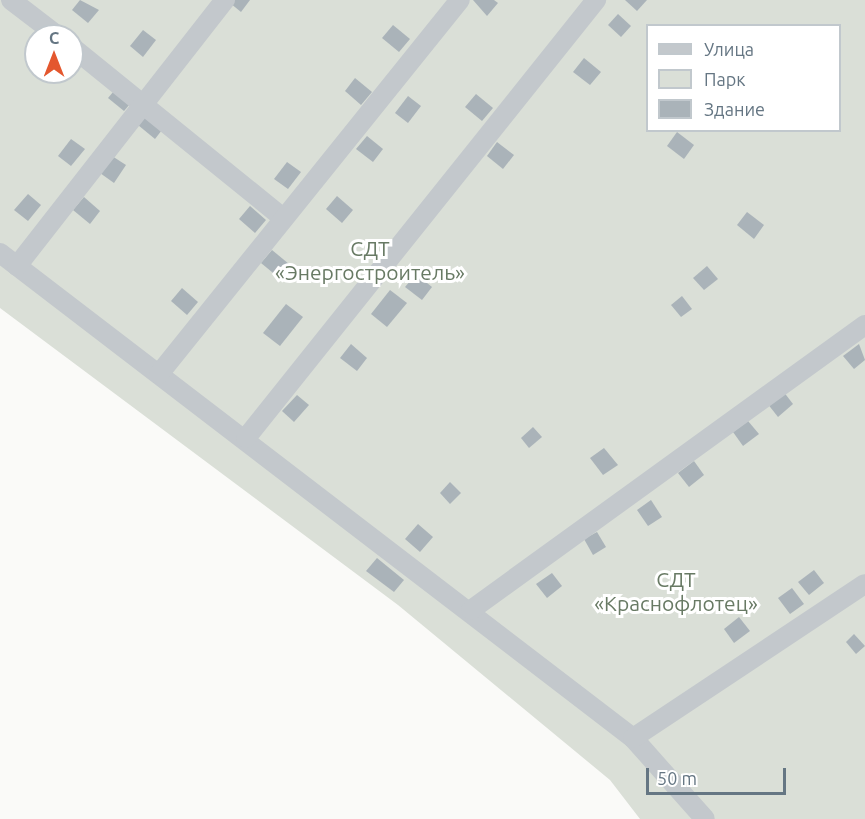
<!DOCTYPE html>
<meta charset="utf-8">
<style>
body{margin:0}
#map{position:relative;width:865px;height:819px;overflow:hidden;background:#fafaf8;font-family:Ubuntu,sans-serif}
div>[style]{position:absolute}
.green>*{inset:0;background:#dadfd7}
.building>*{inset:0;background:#aab3b9}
.minor>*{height:20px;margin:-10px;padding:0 10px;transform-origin:10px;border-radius:10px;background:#c3c8cc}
span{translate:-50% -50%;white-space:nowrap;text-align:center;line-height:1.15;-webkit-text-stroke:6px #fff;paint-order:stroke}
.park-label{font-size:21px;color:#687a64}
.legend{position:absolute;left:646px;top:24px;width:195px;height:108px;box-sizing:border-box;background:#fff;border:2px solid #c1c8cd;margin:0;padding:8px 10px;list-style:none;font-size:18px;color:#657683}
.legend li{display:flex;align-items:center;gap:12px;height:30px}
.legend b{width:30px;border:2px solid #c1c8cd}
.north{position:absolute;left:24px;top:24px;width:60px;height:60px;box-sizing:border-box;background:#fff;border:2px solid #c1c8cd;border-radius:50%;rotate:0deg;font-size:16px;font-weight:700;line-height:24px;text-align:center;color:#657683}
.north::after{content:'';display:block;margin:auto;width:21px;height:27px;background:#e4572e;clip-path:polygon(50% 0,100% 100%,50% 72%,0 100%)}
.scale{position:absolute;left:646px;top:768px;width:140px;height:27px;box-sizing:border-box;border:3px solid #657683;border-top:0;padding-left:8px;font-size:18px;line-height:21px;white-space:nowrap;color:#657683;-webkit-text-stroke:4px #fff;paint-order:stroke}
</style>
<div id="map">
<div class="green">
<i style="clip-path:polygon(evenodd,0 0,865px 0,865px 819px,640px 819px,610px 780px,398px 605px,0 308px,0 0,648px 26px,840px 26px,840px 130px,648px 130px,648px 26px,0 0,36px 36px,72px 36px,72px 72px,36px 72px,36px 36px)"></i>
</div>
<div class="building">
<i style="clip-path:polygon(80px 0,99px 10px,88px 23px,72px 10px)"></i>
<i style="clip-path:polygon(232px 0,250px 0,241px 12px,230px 3px)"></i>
<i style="clip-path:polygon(473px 0,494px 0,498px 3px,487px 16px)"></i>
<i style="clip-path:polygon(625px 0,647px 0,637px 11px)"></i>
<i style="clip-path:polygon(618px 14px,631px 26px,621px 37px,608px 25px)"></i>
<i style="clip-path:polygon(393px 25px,410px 39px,399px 52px,382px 38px)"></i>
<i style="clip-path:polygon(143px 30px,156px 40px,143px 57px,130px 46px)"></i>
<i style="clip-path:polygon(584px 58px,601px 72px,590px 85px,573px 72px)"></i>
<i style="clip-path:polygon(355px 78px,372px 92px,361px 105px,345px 91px)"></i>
<i style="clip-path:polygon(119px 85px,135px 98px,124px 111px,108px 98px)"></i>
<i style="clip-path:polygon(476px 94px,493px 108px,482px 121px,465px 107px)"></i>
<i style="clip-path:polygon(408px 96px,421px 106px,408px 123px,395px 113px)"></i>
<i style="clip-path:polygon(149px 112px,165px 126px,155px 139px,138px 125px)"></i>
<i style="clip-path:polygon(677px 132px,694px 145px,684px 159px,667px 146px)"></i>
<i style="clip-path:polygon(367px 136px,383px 149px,373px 162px,356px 149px)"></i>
<i style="clip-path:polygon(71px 139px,85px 149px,71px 166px,58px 156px)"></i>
<i style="clip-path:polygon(497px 142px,514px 155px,503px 169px,487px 156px)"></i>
<i style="clip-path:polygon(112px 156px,126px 165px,114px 183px,100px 173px)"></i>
<i style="clip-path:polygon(287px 162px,301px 172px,288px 189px,274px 179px)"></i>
<i style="clip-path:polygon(28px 194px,41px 205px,28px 221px,14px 210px)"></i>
<i style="clip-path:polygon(337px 196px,353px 210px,342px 223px,326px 209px)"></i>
<i style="clip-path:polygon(84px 197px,100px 211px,90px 224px,73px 210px)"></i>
<i style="clip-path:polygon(250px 206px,266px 220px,255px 233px,239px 219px)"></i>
<i style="clip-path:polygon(747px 212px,764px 225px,754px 239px,737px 225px)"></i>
<i style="clip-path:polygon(272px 250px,289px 264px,278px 277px,261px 263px)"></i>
<i style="clip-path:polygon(707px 266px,718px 279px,704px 290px,693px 278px)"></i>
<i style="clip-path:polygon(416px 274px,432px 287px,422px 300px,405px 287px)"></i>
<i style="clip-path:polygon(182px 288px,198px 302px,187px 315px,171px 301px)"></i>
<i style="clip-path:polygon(390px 290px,407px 303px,387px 327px,371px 314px)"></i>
<i style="clip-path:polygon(682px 296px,692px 309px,681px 317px,671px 305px)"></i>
<i style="clip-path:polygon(286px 304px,303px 317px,280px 346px,263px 333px)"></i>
<i style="clip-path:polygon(351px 344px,367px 358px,357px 371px,340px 358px)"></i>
<i style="clip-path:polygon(859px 344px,865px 360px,854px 369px,843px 356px)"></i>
<i style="clip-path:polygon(783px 391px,793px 404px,778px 417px,767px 403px)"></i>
<i style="clip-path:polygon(297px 395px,309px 405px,294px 422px,282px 411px)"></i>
<i style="clip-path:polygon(748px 421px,759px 434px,743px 446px,733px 432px)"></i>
<i style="clip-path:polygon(533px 427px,542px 437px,529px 448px,521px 438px)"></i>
<i style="clip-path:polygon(604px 448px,618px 465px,603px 475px,590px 458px)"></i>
<i style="clip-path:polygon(694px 461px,704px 475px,689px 487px,678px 473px)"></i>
<i style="clip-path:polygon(450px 482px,461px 493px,450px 504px,440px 493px)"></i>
<i style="clip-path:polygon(651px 500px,662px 517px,648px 526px,637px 510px)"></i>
<i style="clip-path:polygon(418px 524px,433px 537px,420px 552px,405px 539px)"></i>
<i style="clip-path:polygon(597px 532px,606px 547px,593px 555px,584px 539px)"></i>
<i style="clip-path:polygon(377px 558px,404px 580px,394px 592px,366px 571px)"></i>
<i style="clip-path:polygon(814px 570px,824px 583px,809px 595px,798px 582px)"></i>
<i style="clip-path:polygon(552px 573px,562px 586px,547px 598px,536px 584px)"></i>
<i style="clip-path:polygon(792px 588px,804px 604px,790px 614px,778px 598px)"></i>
<i style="clip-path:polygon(739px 617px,750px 631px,734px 643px,724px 629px)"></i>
<i style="clip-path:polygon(854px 634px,865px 646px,856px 654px,846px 642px)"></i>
</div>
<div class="minor">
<i style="left:11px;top:0;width:59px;rotate:37.5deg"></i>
<i style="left:72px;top:47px;width:272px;rotate:39deg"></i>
<i style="left:0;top:253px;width:797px;rotate:37.46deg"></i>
<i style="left:633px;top:738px;width:108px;rotate:48.4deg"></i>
<i style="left:17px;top:266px;width:338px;rotate:-52deg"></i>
<i style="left:159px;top:374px;width:480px;rotate:-51.2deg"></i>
<i style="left:246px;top:438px;width:561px;rotate:-51.37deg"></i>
<i style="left:471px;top:610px;width:486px;rotate:-35.9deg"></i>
<i style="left:633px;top:738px;width:278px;rotate:-33.6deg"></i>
</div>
<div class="park-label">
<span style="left:370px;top:260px">СДТ<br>«Энергостроитель»</span>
<span style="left:676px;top:591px">СДТ<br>«Краснофлотец»</span>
</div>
<ul class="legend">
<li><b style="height:8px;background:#c3c8cc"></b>Улица</li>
<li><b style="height:16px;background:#dadfd7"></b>Парк</li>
<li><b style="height:16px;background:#aab3b9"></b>Здание</li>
</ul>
<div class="north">С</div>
<div class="scale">50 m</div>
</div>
